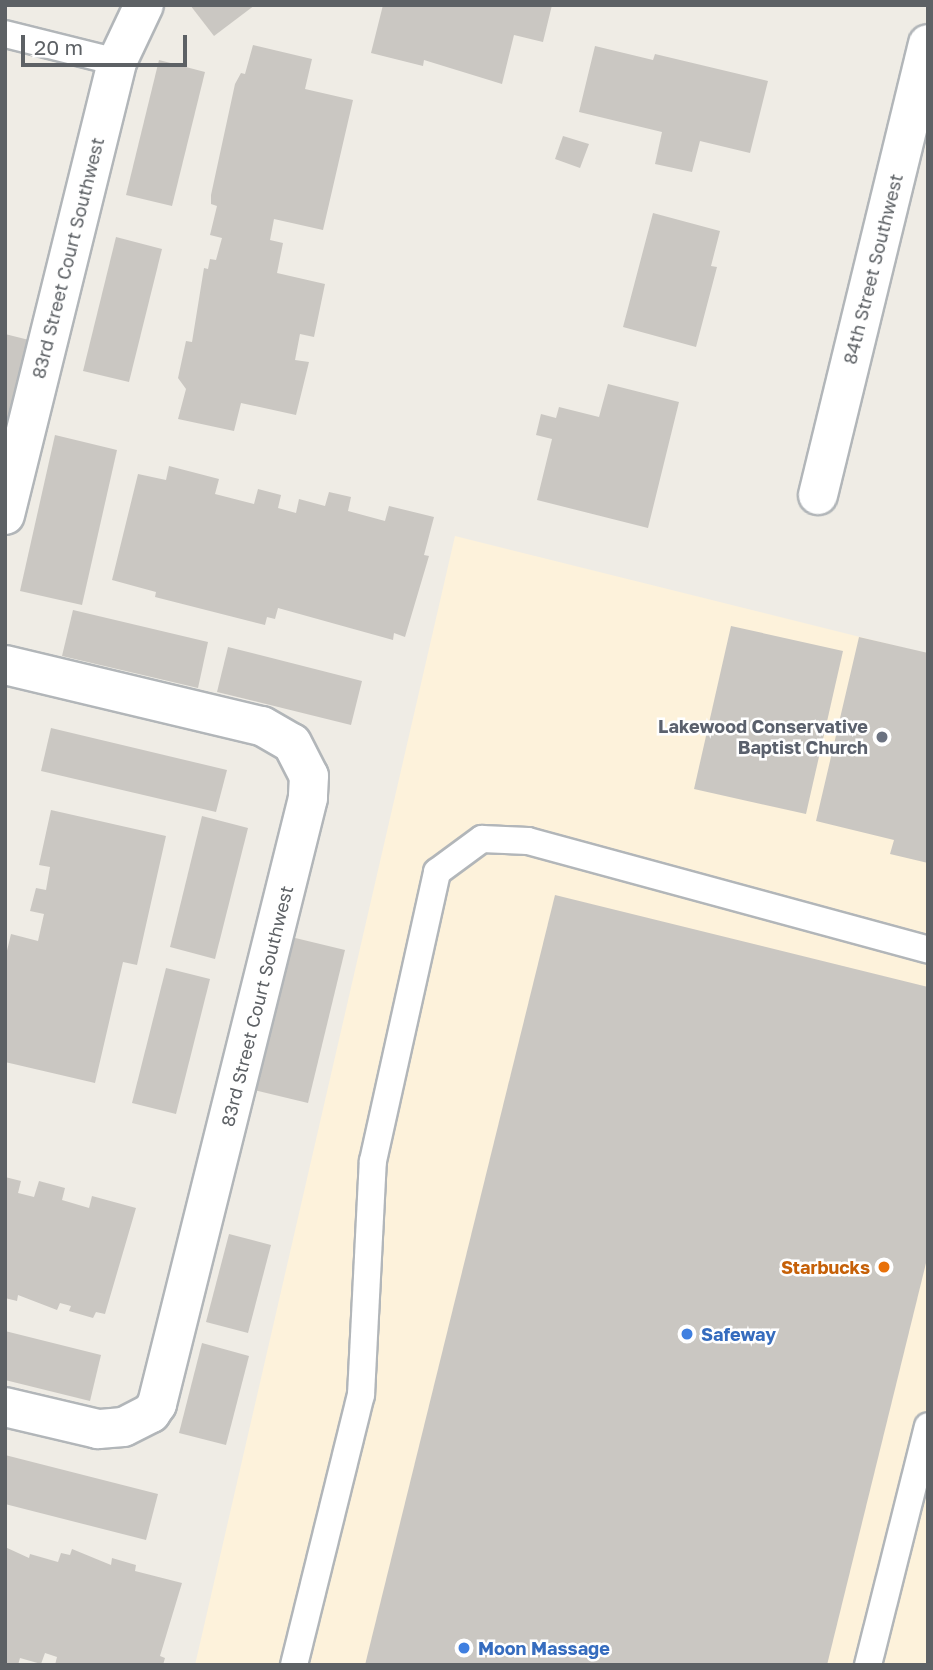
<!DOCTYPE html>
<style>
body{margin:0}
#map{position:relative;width:933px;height:1670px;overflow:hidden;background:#efece5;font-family:"Golos Text",sans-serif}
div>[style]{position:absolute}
.commercial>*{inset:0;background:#fdf2db}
.building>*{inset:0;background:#cac7c2}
.roads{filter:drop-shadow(2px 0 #b2b6b9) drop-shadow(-2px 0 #b2b6b9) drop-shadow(0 2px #b2b6b9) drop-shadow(0 -2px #b2b6b9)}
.service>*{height:26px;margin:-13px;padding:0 13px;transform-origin:13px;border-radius:13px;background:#fff}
.minor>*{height:38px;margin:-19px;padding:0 19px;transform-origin:19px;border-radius:19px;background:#fff}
.dots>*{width:19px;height:19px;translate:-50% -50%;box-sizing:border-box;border:4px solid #fff;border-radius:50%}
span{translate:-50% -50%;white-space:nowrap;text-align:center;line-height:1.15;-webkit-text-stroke:5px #fff;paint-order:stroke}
.street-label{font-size:18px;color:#5d6165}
.worship-label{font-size:18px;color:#5b616d;font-weight:700}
.right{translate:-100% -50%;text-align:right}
.food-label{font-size:18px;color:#c56008;font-weight:700}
.shop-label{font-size:18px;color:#366cbe;font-weight:700}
.left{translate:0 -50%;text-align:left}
.frame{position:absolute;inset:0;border:7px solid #5d6165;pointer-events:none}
.scale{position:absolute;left:21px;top:35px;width:166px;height:32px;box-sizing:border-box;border:4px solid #5d6165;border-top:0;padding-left:9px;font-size:21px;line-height:24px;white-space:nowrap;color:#5d6165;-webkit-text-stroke:5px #fff;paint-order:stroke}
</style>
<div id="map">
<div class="commercial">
<i style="clip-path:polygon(455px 536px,928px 654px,928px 1665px,195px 1665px)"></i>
</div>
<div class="building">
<i style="clip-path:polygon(190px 5px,255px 5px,214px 36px)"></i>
<i style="clip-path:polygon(383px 5px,552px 5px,543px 42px,514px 35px,502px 84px,424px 60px,423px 66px,371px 53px)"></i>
<i style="clip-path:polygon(253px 45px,312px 59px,305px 89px,353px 100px,323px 230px,274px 219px,270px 240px,283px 243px,277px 273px,325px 284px,314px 337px,300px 334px,295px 360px,309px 362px,296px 415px,241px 403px,234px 431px,178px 419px,186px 389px,178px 378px,186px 341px,192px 342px,204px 268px,208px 269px,210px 259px,216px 260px,222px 238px,210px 235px,217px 206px,211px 204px,211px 195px,235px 84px,241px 73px,245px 74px)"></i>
<i style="clip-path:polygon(595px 46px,653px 60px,655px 54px,768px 81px,750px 153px,700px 141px,692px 172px,655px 164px,662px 132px,579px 112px)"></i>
<i style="clip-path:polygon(159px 60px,205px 72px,172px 206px,126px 195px)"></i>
<i style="clip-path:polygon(563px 136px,589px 144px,580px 168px,555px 159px)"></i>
<i style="clip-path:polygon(653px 213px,720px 231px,711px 266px,717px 267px,696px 347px,623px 327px)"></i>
<i style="clip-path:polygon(116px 237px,162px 249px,129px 382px,83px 371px)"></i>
<i style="clip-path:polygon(5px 334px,29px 340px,5px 435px)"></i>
<i style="clip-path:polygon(608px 384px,679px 402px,648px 528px,537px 500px,552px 439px,536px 435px,541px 414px,556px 418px,559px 407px,599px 417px)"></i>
<i style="clip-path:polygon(55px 435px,117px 450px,82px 605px,20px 591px)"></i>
<i style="clip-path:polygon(169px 466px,219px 479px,215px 494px,254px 504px,258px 489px,281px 495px,278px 508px,296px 513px,299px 499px,325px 506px,329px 492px,351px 497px,348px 511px,385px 521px,389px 506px,434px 517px,424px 555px,429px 556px,405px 637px,394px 633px,393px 640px,278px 608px,275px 619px,267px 617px,265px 625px,155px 597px,156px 592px,112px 580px,138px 474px,166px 480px)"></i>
<i style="clip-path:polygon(73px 610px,208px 642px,198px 688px,62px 656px)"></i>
<i style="clip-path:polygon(731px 626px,843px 651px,806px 814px,694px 789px)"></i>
<i style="clip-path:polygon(859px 637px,928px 653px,928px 863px,890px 854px,894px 840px,816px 821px)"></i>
<i style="clip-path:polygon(228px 647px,362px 681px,351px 725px,217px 692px)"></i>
<i style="clip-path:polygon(51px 728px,227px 770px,216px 812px,41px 771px)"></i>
<i style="clip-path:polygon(51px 810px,166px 836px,137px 965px,123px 962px,95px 1083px,5px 1062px,5px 959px,11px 934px,38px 941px,44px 914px,30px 911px,36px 888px,46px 890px,50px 867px,39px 865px)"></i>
<i style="clip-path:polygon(202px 816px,248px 828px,215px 959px,170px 947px)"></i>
<i style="clip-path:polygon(555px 895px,928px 987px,928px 1255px,827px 1665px,365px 1665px)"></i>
<i style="clip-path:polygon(287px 936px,345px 950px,308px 1103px,250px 1089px)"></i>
<i style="clip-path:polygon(166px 968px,210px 979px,176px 1114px,132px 1103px)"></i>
<i style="clip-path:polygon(5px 1177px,21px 1181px,18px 1193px,34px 1197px,39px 1181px,65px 1188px,62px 1200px,89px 1208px,92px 1196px,136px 1208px,105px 1314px,96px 1312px,93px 1318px,69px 1311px,71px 1306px,60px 1303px,57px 1310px,18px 1295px,17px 1301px,5px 1298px)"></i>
<i style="clip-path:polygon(229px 1234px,271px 1245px,248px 1333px,206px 1322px)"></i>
<i style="clip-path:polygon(5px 1331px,101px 1355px,90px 1401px,5px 1380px)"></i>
<i style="clip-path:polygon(202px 1343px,249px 1356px,226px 1445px,179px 1433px)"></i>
<i style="clip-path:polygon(5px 1455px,158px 1494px,146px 1540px,5px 1504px)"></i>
<i style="clip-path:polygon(5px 1547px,29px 1558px,30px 1554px,58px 1562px,61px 1553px,70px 1555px,72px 1549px,111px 1565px,112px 1558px,136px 1565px,135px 1571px,182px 1583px,160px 1656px,165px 1658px,163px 1665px,55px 1665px,57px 1657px,45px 1653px,41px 1664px,20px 1658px,18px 1665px,5px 1665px)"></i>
</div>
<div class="roads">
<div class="service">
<i style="left:5px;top:34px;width:115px;rotate:14deg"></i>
<i style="left:294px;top:1665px;width:278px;rotate:-76.1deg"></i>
<i style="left:361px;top:1395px;width:234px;rotate:-87.1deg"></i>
<i style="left:373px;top:1161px;width:296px;rotate:-77.5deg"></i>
<i style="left:437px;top:872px;width:56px;rotate:-36.3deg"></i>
<i style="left:482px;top:839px;width:46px;rotate:2.5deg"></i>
<i style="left:528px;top:841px;width:415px;rotate:15.2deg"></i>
<i style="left:868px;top:1665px;width:246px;rotate:-75.9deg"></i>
</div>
<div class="minor">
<i style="left:818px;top:495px;width:464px;rotate:-76.3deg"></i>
<i style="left:5px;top:515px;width:467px;rotate:-76.1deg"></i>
<i style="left:117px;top:62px;width:63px;rotate:-64.7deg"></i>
<i style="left:5px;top:665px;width:264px;rotate:13.4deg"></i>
<i style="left:262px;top:726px;width:34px;rotate:30deg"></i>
<i style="left:292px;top:743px;width:37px;rotate:63deg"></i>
<i style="left:309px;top:776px;width:22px;rotate:93deg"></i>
<i style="left:308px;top:798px;width:625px;rotate:103.99deg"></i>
<i style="left:157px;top:1404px;width:11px;rotate:124deg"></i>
<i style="left:151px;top:1413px;width:31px;rotate:153deg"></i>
<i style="left:123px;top:1427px;width:25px;rotate:175deg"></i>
<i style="left:98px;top:1429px;width:96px;rotate:-166.7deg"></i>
</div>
</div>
<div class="dots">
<i style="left:882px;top:737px;background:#6b7280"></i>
<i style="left:884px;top:1267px;background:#e8710a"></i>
<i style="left:687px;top:1334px;background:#3f7fe0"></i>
<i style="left:464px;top:1648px;background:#3f7fe0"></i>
</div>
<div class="street-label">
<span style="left:68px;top:258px;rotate:-76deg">83rd Street Court Southwest</span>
<span style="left:873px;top:269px;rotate:-76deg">84th Street Southwest</span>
<span style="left:257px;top:1006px;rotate:-76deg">83rd Street Court Southwest</span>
</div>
<div class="worship-label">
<span class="right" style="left:868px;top:737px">Lakewood Conservative<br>Baptist Church</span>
</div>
<div class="food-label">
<span class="right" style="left:870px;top:1267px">Starbucks</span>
</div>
<div class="shop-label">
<span class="left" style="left:701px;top:1334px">Safeway</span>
<span class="left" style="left:478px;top:1648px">Moon Massage</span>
</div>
<div class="frame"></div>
<div class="scale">20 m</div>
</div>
